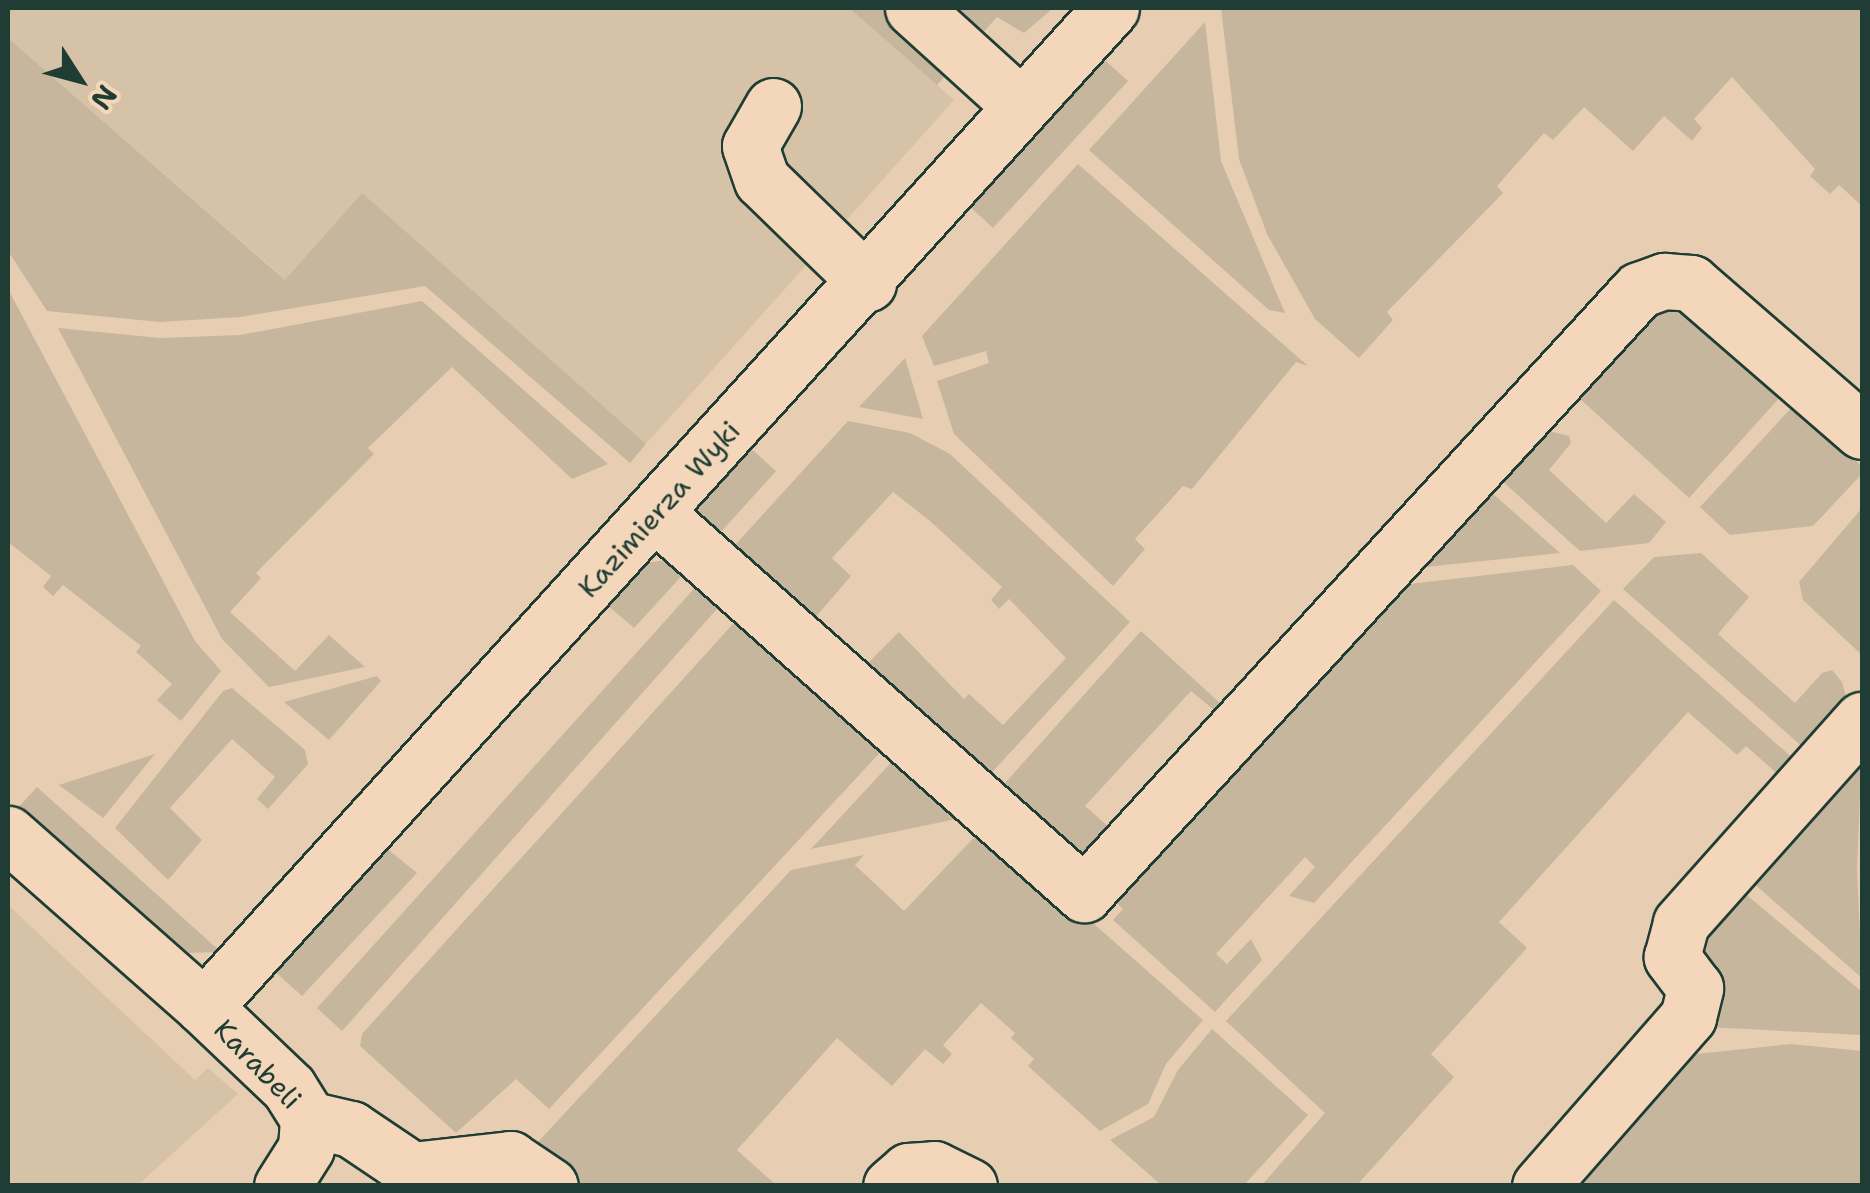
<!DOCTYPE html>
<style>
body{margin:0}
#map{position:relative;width:1870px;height:1193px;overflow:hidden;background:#e7ceb2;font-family:"Shantell Sans",sans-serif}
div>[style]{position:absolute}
.built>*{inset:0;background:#d6c2a7}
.green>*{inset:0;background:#c6b69d}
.roads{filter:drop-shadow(2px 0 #1f3d34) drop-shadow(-2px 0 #1f3d34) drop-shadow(0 2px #1f3d34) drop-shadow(0 -2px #1f3d34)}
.minor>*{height:55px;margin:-27.5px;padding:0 27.5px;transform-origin:27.5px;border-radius:27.5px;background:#f4d7ba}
span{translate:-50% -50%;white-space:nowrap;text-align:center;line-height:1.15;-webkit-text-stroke:8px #f4d7ba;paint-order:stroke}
.street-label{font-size:28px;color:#1f3d34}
.frame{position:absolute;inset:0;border:10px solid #1f3d34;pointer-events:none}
.north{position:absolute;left:30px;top:30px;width:100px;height:100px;-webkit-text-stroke:8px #f4d7ba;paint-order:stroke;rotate:126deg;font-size:28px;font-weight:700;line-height:40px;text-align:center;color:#1f3d34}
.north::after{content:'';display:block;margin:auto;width:35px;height:45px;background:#1f3d34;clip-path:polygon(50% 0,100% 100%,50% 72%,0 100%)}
</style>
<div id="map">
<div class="built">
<i style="clip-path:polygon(8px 8px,849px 8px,954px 100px,646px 444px,362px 194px,286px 280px,8px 38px)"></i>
<i style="clip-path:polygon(8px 905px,195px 1080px,208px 1068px,238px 1094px,138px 1185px,8px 1185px)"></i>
</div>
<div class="green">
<i style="clip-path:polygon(849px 8px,887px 8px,953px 67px,937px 85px)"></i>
<i style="clip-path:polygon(944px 8px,1047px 8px,1050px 11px,1024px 33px,997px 17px,979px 37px)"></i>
<i style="clip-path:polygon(1221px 8px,1862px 8px,1862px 206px,1839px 185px,1830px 194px,1810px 176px,1815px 169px,1732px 77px,1694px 119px,1702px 128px,1692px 141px,1664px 116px,1633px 151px,1584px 107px,1553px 140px,1544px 133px,1497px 186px,1503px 193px,1387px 312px,1393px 320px,1359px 358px,1315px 319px,1267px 234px,1239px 159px)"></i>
<i style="clip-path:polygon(1205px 22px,1221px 161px,1285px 313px,1269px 310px,1089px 150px)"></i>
<i style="clip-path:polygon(8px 38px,285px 280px,362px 193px,646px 444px,630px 463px,425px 286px,240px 317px,160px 322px,47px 311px,8px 251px)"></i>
<i style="clip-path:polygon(1099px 55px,1128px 81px,993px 228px,967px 204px)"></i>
<i style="clip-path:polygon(1078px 164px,1308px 366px,1296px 362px,1192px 489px,1183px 486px,1135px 539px,1145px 549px,1113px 586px,954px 434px,937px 381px,989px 363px,986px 351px,934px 366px,922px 336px)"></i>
<i style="clip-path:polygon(8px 289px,195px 641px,221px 671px,181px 721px,157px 700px,172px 684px,136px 652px,141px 646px,63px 585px,53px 596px,43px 587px,51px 576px,8px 542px)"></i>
<i style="clip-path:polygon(422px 301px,608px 464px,572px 479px,452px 367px,368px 448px,374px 454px,256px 573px,261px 578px,230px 612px,295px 671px,329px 635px,365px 667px,269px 687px,222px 639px,58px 328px,160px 338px,240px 335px)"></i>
<i style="clip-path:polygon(1663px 305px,1687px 312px,1782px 395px,1689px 498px,1579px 398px,1579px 389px)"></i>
<i style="clip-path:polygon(905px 358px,923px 419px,859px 407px)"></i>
<i style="clip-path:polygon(1794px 405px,1861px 465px,1860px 476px,1813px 526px,1730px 535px,1700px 507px)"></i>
<i style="clip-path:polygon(848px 421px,910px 433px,950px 454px,1130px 622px,985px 780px,858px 673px,899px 632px,964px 699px,969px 694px,1003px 725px,1066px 658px,1009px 599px,999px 609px,991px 600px,1002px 587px,930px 521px,893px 492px,832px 558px,851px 576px,814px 619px,725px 556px)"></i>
<i style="clip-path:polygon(1540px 429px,1569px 436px,1571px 443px,1549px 470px,1606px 523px,1634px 494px,1666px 522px,1649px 543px,1580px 551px,1492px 472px)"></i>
<i style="clip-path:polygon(748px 446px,776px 471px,711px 543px,697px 518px,700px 502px)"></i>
<i style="clip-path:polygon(1483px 485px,1560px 553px,1406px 569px)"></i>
<i style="clip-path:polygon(1862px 508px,1862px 655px,1803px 600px,1799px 582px)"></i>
<i style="clip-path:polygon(1701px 553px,1749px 597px,1718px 634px,1795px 703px,1822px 673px,1832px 670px,1842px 682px,1848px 704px,1814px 757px,1623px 589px,1654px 557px)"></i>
<i style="clip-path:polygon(671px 559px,688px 569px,634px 628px,605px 603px,641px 564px)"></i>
<i style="clip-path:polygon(1573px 565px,1601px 591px,1314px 903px,1289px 896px,1315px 867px,1305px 857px,1216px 954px,1227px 964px,1251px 939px,1262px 960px,1215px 1012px,1113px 920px,1123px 909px,1110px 896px,1392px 586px)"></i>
<i style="clip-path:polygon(701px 581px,724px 601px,342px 1031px,317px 1008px)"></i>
<i style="clip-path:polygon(1614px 600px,1805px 769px,1791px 786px,1746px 746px,1737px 755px,1688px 712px,1499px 922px,1527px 948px,1431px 1054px,1454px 1077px,1357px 1185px,1262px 1185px,1325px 1113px,1226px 1021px)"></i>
<i style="clip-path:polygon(740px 616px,887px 745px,549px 1109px,516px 1079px,456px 1133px,360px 1046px,362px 1034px)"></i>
<i style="clip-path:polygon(1141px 631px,1231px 713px,1225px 719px,1191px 691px,1085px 806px,1119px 836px,1093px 852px,1071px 851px,996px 793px)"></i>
<i style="clip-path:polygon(377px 676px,381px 681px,329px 740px,284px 702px)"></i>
<i style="clip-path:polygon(232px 688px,305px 750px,308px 764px,268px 809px,257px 799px,275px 777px,232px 739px,170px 808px,202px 840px,168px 880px,115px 828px,223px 691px)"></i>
<i style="clip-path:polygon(1862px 744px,1857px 870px,1862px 978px,1744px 875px)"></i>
<i style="clip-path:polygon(155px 754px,103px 818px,59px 785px)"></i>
<i style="clip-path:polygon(899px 754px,971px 816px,811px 849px)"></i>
<i style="clip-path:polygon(37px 787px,221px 952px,189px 953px,15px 811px)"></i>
<i style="clip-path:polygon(984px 827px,1203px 1020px,1166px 1064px,1148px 1104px,1100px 1131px,1028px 1066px,1034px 1059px,1011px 1038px,1015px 1033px,981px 1003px,943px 1045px,952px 1054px,943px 1064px,925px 1049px,892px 1086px,837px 1038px,737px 1150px,776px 1185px,580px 1185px,536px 1144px,791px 870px,864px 855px,855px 865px,904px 911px)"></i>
<i style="clip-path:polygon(385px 847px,417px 873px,302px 996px,272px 969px)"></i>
<i style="clip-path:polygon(1736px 886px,1862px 992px,1862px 1035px,1707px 1027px,1690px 940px)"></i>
<i style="clip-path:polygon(1212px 1029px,1308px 1115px,1244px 1185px,1161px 1185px,1110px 1140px,1154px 1117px,1178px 1070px)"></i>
<i style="clip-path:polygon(1791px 1044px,1862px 1051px,1862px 1185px,1560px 1186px,1677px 1056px)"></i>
</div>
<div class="roads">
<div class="minor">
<i style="left:913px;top:8px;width:146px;rotate:42.2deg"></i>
<i style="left:773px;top:106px;width:46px;rotate:119.9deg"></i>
<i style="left:750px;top:146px;width:36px;rotate:71deg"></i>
<i style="left:762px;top:180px;width:148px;rotate:44.2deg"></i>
<i style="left:655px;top:513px;width:574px;rotate:41.61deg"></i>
<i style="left:1084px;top:894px;width:820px;rotate:-47.42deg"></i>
<i style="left:1639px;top:290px;width:27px;rotate:-20deg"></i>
<i style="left:1664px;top:281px;width:27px;rotate:4deg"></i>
<i style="left:1691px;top:283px;width:226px;rotate:40.9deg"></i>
<i style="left:8px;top:834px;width:261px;rotate:41.4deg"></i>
<i style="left:204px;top:1007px;width:117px;rotate:43.6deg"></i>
<i style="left:289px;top:1088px;width:36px;rotate:58deg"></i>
<i style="left:308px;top:1119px;width:44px;rotate:13.1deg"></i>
<i style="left:351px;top:1129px;width:73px;rotate:33.9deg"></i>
<i style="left:412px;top:1170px;width:99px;rotate:-6.4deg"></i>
<i style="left:510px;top:1159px;width:48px;rotate:34deg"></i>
<i style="left:204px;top:1007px;width:1349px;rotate:-47.76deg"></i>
<i style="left:282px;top:1186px;width:45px;rotate:-57.7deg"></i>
<i style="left:306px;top:1148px;width:29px;rotate:-86deg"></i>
<i style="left:891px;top:1186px;width:23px;rotate:-41deg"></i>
<i style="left:908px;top:1171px;width:26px;rotate:-4deg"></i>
<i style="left:934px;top:1169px;width:39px;rotate:26deg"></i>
<i style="left:1540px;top:1186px;width:225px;rotate:-48.8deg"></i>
<i style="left:1688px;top:1017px;width:30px;rotate:-76deg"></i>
<i style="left:1695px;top:988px;width:39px;rotate:-127deg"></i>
<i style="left:1672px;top:957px;width:35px;rotate:-75deg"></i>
<i style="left:1681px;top:923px;width:272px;rotate:-48.3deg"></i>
</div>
</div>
<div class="street-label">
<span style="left:659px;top:509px;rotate:-48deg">Kazimierza Wyki</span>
<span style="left:258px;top:1064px;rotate:46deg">Karabeli</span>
</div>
<div class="frame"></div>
<div class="north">N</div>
</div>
